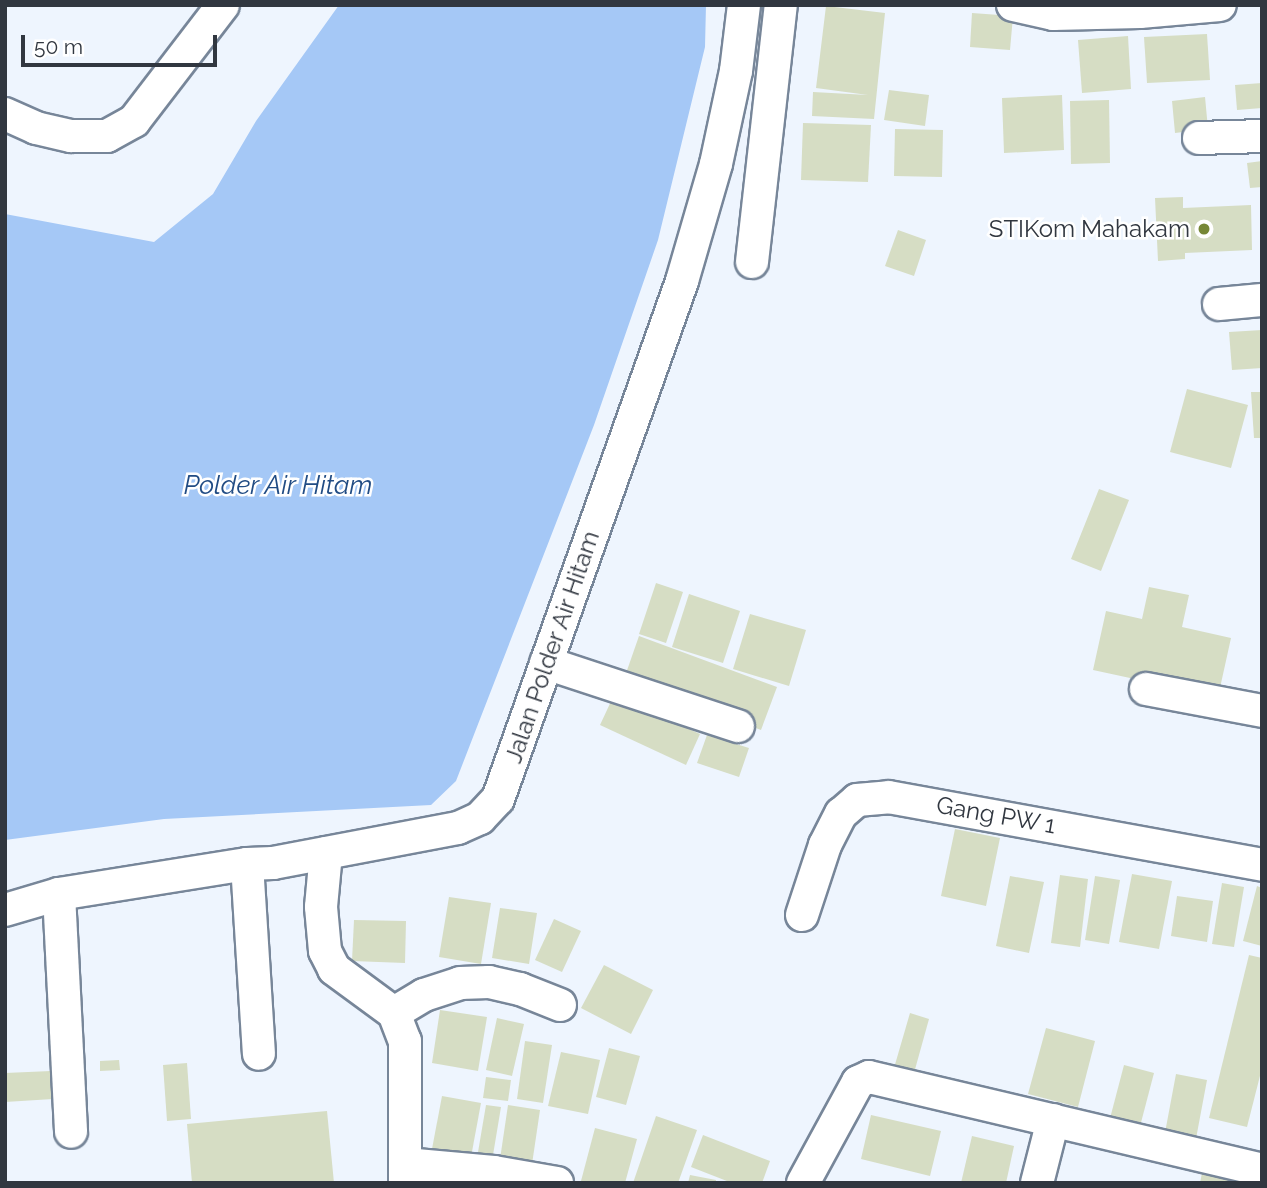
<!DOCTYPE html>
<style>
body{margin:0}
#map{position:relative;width:1267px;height:1188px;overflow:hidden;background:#eef5fe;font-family:Raleway,sans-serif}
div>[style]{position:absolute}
.water>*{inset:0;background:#a5c8f6}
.building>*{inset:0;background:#d6ddc4}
.roads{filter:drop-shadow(2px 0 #778699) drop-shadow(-2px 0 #778699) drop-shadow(0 2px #778699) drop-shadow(0 -2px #778699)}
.minor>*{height:32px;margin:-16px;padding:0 16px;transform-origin:16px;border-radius:16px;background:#fff}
.dots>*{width:19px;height:19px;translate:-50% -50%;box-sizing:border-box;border:4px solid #fff;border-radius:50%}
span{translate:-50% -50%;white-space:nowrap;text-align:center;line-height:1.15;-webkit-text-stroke:5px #fff;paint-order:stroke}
.poi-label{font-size:24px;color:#313740}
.right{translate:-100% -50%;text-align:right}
.street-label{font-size:24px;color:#313740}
.water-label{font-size:26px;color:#214c84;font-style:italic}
.frame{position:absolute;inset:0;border:7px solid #313740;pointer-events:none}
.scale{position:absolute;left:21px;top:35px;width:196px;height:32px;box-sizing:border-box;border:4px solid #313740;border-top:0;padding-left:9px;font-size:21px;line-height:24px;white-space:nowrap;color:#313740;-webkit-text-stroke:5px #fff;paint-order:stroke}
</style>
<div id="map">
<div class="water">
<i style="clip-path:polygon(339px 5px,706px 5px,705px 47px,658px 240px,594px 425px,456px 781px,431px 805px,164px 819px,5px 840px,5px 214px,154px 242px,213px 194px,256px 121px)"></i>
</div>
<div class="building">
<i style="clip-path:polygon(826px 6px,885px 13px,874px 119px,812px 116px,813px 92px,868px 95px,816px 88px)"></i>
<i style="clip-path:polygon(972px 13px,1013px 16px,1010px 50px,970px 47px)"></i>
<i style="clip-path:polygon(1207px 34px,1210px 80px,1147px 83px,1144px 37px)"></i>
<i style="clip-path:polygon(1128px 36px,1131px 89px,1082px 93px,1078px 40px)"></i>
<i style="clip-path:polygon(1262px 83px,1262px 108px,1237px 110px,1235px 85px)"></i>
<i style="clip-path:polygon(889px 90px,929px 95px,925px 126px,884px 120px)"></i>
<i style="clip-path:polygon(1062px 95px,1064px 150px,1004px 153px,1002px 98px)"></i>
<i style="clip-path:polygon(1205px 97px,1208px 129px,1175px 133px,1172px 101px)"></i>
<i style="clip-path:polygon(1109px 100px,1110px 163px,1071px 164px,1070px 101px)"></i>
<i style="clip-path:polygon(803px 123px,871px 125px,868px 182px,801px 180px)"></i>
<i style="clip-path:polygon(895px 129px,943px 130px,942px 177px,894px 176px)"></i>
<i style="clip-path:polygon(1262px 161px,1262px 187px,1250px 188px,1247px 163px)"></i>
<i style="clip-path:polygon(1183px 197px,1183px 208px,1251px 205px,1252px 250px,1185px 253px,1185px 259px,1158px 261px,1155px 198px)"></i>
<i style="clip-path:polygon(898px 230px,926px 240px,914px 276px,885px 266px)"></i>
<i style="clip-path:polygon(1262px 330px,1262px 368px,1232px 370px,1229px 332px)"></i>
<i style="clip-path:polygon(1187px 389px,1248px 405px,1231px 468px,1170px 452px)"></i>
<i style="clip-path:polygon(1251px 392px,1262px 392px,1262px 438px,1254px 438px)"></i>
<i style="clip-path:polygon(1099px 489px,1129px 500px,1101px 571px,1071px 559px)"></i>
<i style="clip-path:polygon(656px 583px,683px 592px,666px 643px,639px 634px)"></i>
<i style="clip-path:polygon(1149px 587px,1189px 595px,1182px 627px,1231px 638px,1218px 697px,1093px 670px,1106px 611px,1142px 619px)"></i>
<i style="clip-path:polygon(689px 594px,740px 611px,723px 663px,672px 647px)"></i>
<i style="clip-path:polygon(750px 614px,806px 630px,789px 686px,733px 669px)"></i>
<i style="clip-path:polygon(639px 636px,777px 687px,761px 730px,624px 679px)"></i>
<i style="clip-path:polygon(614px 695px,700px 734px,686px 765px,600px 725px)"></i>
<i style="clip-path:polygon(707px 735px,749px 748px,739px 777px,697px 763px)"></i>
<i style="clip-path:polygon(955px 829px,1000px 838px,986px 906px,941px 896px)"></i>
<i style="clip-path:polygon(1132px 874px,1172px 881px,1159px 949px,1119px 942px)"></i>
<i style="clip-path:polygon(1060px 875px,1088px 879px,1080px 947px,1051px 943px)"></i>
<i style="clip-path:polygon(1010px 876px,1044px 882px,1029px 953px,996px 946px)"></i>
<i style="clip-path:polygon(1095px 876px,1120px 880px,1109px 944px,1085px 940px)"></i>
<i style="clip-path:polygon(1222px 883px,1244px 887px,1234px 947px,1212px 944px)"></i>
<i style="clip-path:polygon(1257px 886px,1262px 888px,1262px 946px,1243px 941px)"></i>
<i style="clip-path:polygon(1177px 896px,1213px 901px,1207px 942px,1171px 936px)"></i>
<i style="clip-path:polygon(449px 897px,491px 903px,481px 964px,439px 957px)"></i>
<i style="clip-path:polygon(500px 908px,537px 913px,529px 964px,492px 958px)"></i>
<i style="clip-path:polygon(554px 919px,581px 931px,562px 972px,535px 960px)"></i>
<i style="clip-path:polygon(354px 920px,406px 921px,405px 963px,352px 961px)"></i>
<i style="clip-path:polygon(1249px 955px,1262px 958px,1262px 1068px,1247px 1127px,1209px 1118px)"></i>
<i style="clip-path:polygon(604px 965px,653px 990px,631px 1034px,581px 1008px)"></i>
<i style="clip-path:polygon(440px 1010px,487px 1017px,478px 1071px,432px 1063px)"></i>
<i style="clip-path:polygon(910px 1013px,929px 1019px,914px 1073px,894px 1068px)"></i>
<i style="clip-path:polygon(497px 1018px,524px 1024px,512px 1076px,486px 1070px)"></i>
<i style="clip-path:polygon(1046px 1028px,1095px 1041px,1078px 1107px,1028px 1094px)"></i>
<i style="clip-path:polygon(525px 1041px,552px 1045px,543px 1103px,517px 1099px)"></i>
<i style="clip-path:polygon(609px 1048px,640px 1056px,626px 1105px,596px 1097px)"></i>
<i style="clip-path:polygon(561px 1052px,600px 1060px,588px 1114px,548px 1106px)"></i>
<i style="clip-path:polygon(119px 1060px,120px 1070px,100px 1071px,100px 1061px)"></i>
<i style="clip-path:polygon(187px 1063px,191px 1119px,167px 1121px,163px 1065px)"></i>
<i style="clip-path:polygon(1124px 1065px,1154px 1073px,1138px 1134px,1108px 1126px)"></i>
<i style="clip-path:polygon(51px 1071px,53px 1099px,5px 1102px,5px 1073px)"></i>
<i style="clip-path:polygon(1176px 1074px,1207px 1080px,1195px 1144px,1164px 1138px)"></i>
<i style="clip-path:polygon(486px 1077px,511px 1080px,508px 1101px,483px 1098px)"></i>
<i style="clip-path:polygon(442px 1096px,481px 1103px,471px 1157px,432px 1149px)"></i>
<i style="clip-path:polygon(486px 1105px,501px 1107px,491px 1167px,476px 1164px)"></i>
<i style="clip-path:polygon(508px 1105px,540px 1110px,531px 1171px,499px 1166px)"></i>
<i style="clip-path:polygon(327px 1111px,334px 1183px,192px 1183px,187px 1124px)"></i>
<i style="clip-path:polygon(871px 1115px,941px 1131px,930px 1176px,861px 1159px)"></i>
<i style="clip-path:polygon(656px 1116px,697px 1130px,678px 1183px,633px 1183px)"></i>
<i style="clip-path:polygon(595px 1128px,637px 1139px,625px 1183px,581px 1181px)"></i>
<i style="clip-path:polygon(703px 1135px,770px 1161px,762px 1183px,732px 1183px,691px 1167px)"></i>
<i style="clip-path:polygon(972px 1136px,1014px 1146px,1006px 1183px,961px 1183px)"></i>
<i style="clip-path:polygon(1202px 1173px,1237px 1182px,1237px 1183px,1200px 1183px)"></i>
<i style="clip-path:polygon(690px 1175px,716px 1180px,716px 1183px,688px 1183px)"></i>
</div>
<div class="roads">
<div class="minor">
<i style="left:1013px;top:5px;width:41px;rotate:12.7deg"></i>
<i style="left:1053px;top:14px;width:87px;rotate:-1.3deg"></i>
<i style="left:1140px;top:12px;width:80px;rotate:-5deg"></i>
<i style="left:5px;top:114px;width:34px;rotate:24deg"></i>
<i style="left:36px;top:128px;width:36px;rotate:13deg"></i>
<i style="left:71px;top:136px;width:36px"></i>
<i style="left:107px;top:136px;width:31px;rotate:-29deg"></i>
<i style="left:134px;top:121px;width:146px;rotate:-52.5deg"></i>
<i style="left:1199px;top:138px;width:63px;rotate:-1.8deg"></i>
<i style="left:752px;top:262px;width:259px;rotate:-83.6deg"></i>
<i style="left:1219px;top:304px;width:43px;rotate:-5.3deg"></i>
<i style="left:546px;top:663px;width:202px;rotate:18.2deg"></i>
<i style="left:1146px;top:689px;width:118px;rotate:10.7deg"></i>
<i style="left:326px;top:853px;width:54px;rotate:95.3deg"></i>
<i style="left:321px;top:907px;width:44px;rotate:84.8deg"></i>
<i style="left:325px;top:951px;width:20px;rotate:63deg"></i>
<i style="left:334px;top:969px;width:74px;rotate:36.3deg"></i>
<i style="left:394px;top:1013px;width:30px;rotate:69deg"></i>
<i style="left:405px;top:1041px;width:142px;rotate:90deg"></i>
<i style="left:247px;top:864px;width:190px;rotate:86.4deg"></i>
<i style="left:59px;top:894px;width:238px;rotate:87.1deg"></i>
<i style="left:5px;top:910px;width:56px;rotate:-16.5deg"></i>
<i style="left:59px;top:894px;width:190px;rotate:-9.1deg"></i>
<i style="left:247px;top:864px;width:26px;rotate:-2deg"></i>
<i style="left:273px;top:863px;width:188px;rotate:-10.7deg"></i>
<i style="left:458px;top:828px;width:24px;rotate:-24deg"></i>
<i style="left:480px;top:818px;width:26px;rotate:-47deg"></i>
<i style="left:498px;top:799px;width:550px;rotate:-70.44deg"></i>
<i style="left:682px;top:281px;width:122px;rotate:-73.8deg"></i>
<i style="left:716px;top:164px;width:95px;rotate:-77.9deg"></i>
<i style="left:736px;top:71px;width:66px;rotate:-83.1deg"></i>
<i style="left:802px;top:915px;width:74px;rotate:-71.8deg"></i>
<i style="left:825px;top:845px;width:35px;rotate:-63deg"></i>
<i style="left:841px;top:814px;width:21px;rotate:-41deg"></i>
<i style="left:857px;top:800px;width:32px;rotate:-5deg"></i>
<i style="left:889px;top:797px;width:379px;rotate:10.3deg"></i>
<i style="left:394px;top:1013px;width:35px;rotate:-31deg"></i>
<i style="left:424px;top:995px;width:38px;rotate:-18deg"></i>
<i style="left:460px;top:983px;width:29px;rotate:-2deg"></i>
<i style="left:489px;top:982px;width:32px;rotate:13deg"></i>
<i style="left:520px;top:989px;width:43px;rotate:21.8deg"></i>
<i style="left:405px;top:1164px;width:89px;rotate:5.1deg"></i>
<i style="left:494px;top:1172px;width:64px;rotate:9.9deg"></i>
<i style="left:803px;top:1183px;width:115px;rotate:-61.4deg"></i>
<i style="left:858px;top:1082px;width:12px;rotate:-24deg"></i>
<i style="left:869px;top:1077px;width:404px;rotate:13.3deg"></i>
<i style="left:1037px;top:1183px;width:65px;rotate:-75.7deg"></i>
</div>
</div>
<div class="dots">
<i style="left:1204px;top:229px;background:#768736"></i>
</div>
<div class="poi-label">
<span class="right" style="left:1190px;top:229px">STIKom Mahakam</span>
</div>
<div class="street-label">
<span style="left:552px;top:647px;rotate:-71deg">Jalan Polder Air Hitam</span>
<span style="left:996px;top:815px;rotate:10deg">Gang PW 1</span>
</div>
<div class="water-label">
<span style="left:278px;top:486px">Polder Air Hitam</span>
</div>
<div class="frame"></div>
<div class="scale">50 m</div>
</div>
